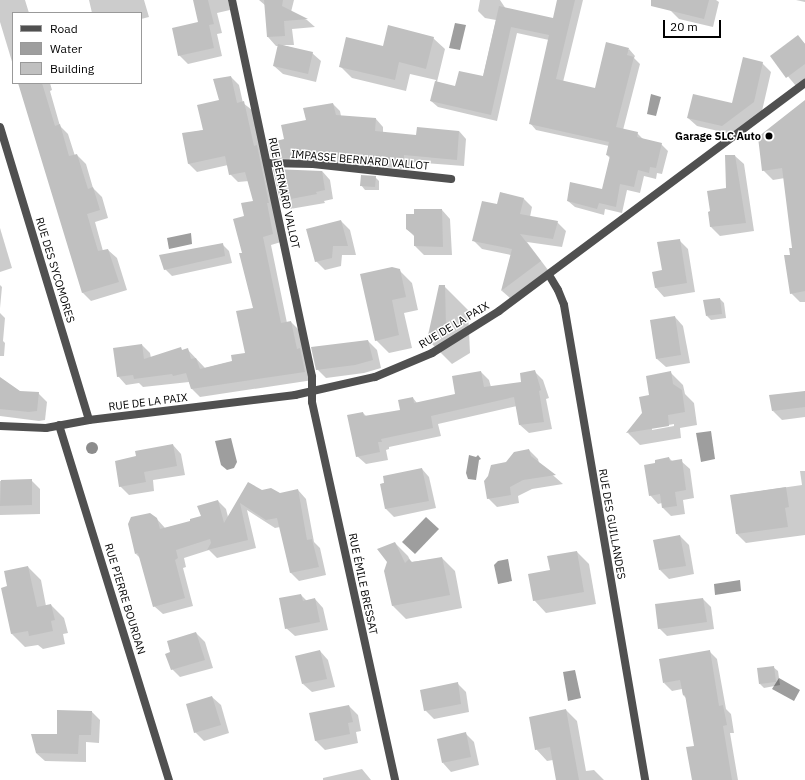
<!DOCTYPE html>
<meta charset="utf-8">
<style>
body{margin:0}
#map{position:relative;width:805px;height:780px;overflow:hidden;background:#fff;font-family:"IBM Plex Sans",sans-serif}
div>[style]{position:absolute}
.water>*{inset:0;background:#9e9e9e}
.shadow>*{inset:0;background:#0003}
.building>*{inset:0;background:#c0c0c0}
.minor>*{height:8px;margin:-4px;padding:0 4px;transform-origin:4px;border-radius:4px;background:#505050}
.trees>*{width:12px;height:12px;margin:-6px;border-radius:50%;background:#8c8c8c}
.dots>*{width:11px;height:11px;translate:-50% -50%;box-sizing:border-box;border:2px solid #fff;border-radius:50%}
span{translate:-50% -50%;white-space:nowrap;text-align:center;line-height:1.15;-webkit-text-stroke:3px #fff;paint-order:stroke}
.poi-label{font-size:11px;color:#000;font-weight:700}
.right{translate:-100% -50%;text-align:right}
.street-label{font-size:11px;color:#000}
.legend{position:absolute;left:12px;top:12px;width:130px;height:72px;box-sizing:border-box;background:#fff;border:1px solid #999;margin:0;padding:5px 7px;list-style:none;font-size:12px;color:#000}
.legend li{display:flex;align-items:center;gap:8px;height:20px}
.legend b{width:20px;border:1px solid #999}
.scale{position:absolute;left:663px;top:20px;width:58px;height:18px;box-sizing:border-box;border:2px solid #000;border-top:0;padding-left:5px;font-size:12px;line-height:14px;white-space:nowrap;color:#000;-webkit-text-stroke:3px #fff;paint-order:stroke}
</style>
<div id="map">
<div class="water">
<i style="clip-path:polygon(455px 23px,466px 25px,460px 50px,449px 48px)"></i>
<i style="clip-path:polygon(651px 94px,661px 97px,656px 116px,647px 114px)"></i>
<i style="clip-path:polygon(191px 233px,192px 244px,169px 249px,167px 238px)"></i>
<i style="clip-path:polygon(711px 431px,715px 459px,701px 462px,696px 433px)"></i>
<i style="clip-path:polygon(231px 438px,237px 462px,234px 468px,227px 470px,221px 465px,215px 441px)"></i>
<i style="clip-path:polygon(469px 455px,476px 457px,478px 455px,481px 459px,479px 460px,476px 480px,468px 479px,466px 473px)"></i>
<i style="clip-path:polygon(426px 517px,439px 529px,415px 554px,402px 542px)"></i>
<i style="clip-path:polygon(508px 559px,512px 581px,498px 584px,494px 565px,498px 561px)"></i>
<i style="clip-path:polygon(740px 580px,741px 591px,715px 595px,714px 584px)"></i>
<i style="clip-path:polygon(575px 670px,581px 698px,568px 701px,563px 672px)"></i>
<i style="clip-path:polygon(779px 678px,800px 690px,794px 701px,772px 689px)"></i>
</div>
<div class="shadow">
<i style="clip-path:polygon(0 0,25px 0,29px 13px,13px 13px,13px 65px,0 22px)"></i>
<i style="clip-path:polygon(89px 0,144px 0,149px 17px,141px 19px,141px 13px,92px 13px)"></i>
<i style="clip-path:polygon(194px 0,228px 0,230px 10px,217px 13px,222px 33px,217px 34px,222px 56px,188px 64px,179px 55px,199px 23px)"></i>
<i style="clip-path:polygon(259px 0,294px 0,291px 12px,307px 20px,315px 27px,292px 29px,294px 45px,282px 45px,312px 53px,321px 61px,316px 82px,283px 74px,274px 66px,279px 46px,276px 46px,268px 37px,266px 6px)"></i>
<i style="clip-path:polygon(480px 0,500px 0,506px 9px,554px 20px,559px 0,583px 0,563px 82px,596px 89px,629px 49px,635px 56px,634px 58px,640px 64px,623px 130px,637px 133px,644px 140px,661px 144px,668px 151px,662px 174px,657px 173px,656px 179px,644px 176px,640px 193px,627px 190px,622px 213px,605px 209px,604px 215px,575px 207px,568px 201px,603px 190px,610px 158px,607px 155px,609px 146px,536px 130px,530px 123px,549px 40px,517px 33px,497px 121px,438px 107px,431px 101px,436px 80px,410px 74px,406px 91px,352px 78px,340px 66px,384px 47px,433px 38px,445px 49px,437px 82px,456px 87px,483px 77px,496px 20px,485px 18px,478px 11px)"></i>
<i style="clip-path:polygon(672px 0,716px 0,719px 2px,713px 27px,679px 19px,670px 10px)"></i>
<i style="clip-path:polygon(796px 0,805px 0,805px 2px)"></i>
<i style="clip-path:polygon(798px 37px,805px 44px,805px 79px,796px 86px,771px 56px)"></i>
<i style="clip-path:polygon(762px 63px,771px 72px,762px 111px,731px 134px,697px 126px,688px 118px,733px 104px)"></i>
<i style="clip-path:polygon(231px 77px,239px 85px,243px 103px,252px 110px,281px 242px,271px 245px,287px 323px,291px 322px,299px 330px,313px 380px,200px 397px,192px 389px,189px 382px,143px 387px,139px 383px,126px 385px,118px 376px,142px 345px,150px 353px,151px 358px,188px 350px,205px 368px,234px 361px,246px 354px,254px 309px,243px 254px,245px 217px,254px 202px,249px 181px,238px 182px,230px 174px,228px 165px,197px 172px,189px 164px,183px 134px,204px 130px)"></i>
<i style="clip-path:polygon(19px 83px,50px 83px,52px 90px,50px 91px,60px 126px,68px 134px,75px 156px,77px 155px,86px 164px,93px 188px,102px 197px,108px 218px,95px 222px,103px 251px,108px 250px,117px 258px,127px 290px,91px 301px,83px 293px)"></i>
<i style="clip-path:polygon(805px 102px,805px 302px,800px 302px,791px 293px,791px 255px,793px 249px,785px 178px,773px 180px,763px 170px)"></i>
<i style="clip-path:polygon(333px 104px,340px 111px,341px 116px,376px 119px,383px 127px,383px 133px,417px 136px,459px 131px,466px 139px,464px 166px,411px 162px,411px 170px,384px 167px,384px 172px,370px 171px,365px 165px,326px 163px,279px 165px,272px 157px,285px 140px,307px 121px)"></i>
<i style="clip-path:polygon(735px 156px,744px 164px,754px 231px,720px 236px,711px 227px,709px 213px,727px 189px)"></i>
<i style="clip-path:polygon(322px 171px,330px 180px,333px 199px,324px 201px,325px 203px,290px 209px,281px 200px)"></i>
<i style="clip-path:polygon(375px 177px,379px 181px,379px 190px,365px 190px,361px 185px)"></i>
<i style="clip-path:polygon(524px 199px,532px 207px,530px 217px,557px 222px,566px 231px,562px 247px,527px 242px,548px 270px,510px 298px,502px 291px,511px 255px,482px 249px,474px 241px,497px 206px)"></i>
<i style="clip-path:polygon(442px 210px,450px 219px,452px 255px,424px 255px,415px 246px,415px 237px,407px 229px,415px 215px)"></i>
<i style="clip-path:polygon(341px 221px,350px 230px,356px 255px,342px 255px,341px 266px,325px 270px,316px 261px)"></i>
<i style="clip-path:polygon(0 228px,12px 268px,0 272px)"></i>
<i style="clip-path:polygon(679px 240px,688px 249px,695px 292px,664px 297px,656px 288px,653px 273px,663px 271px)"></i>
<i style="clip-path:polygon(222px 244px,229px 251px,232px 263px,172px 276px,165px 269px)"></i>
<i style="clip-path:polygon(399px 270px,412px 283px,418px 310px,404px 313px,412px 348px,389px 353px,376px 340px)"></i>
<i style="clip-path:polygon(0 285px,2px 287px,0 308px)"></i>
<i style="clip-path:polygon(440px 286px,444px 286px,468px 310px,470px 353px,452px 364px,428px 340px)"></i>
<i style="clip-path:polygon(720px 299px,724px 303px,726px 318px,711px 320px,707px 316px)"></i>
<i style="clip-path:polygon(0 313px,5px 318px,3px 341px,5px 343px,4px 356px,0 356px)"></i>
<i style="clip-path:polygon(675px 317px,683px 326px,690px 363px,666px 367px,657px 359px)"></i>
<i style="clip-path:polygon(368px 341px,377px 350px,381px 368px,364px 373px,326px 378px,317px 369px)"></i>
<i style="clip-path:polygon(481px 372px,489px 380px,491px 387px,523px 383px,535px 372px,543px 380px,549px 398px,546px 399px,552px 429px,529px 433px,520px 425px,517px 406px,438px 424px,441px 436px,389px 447px,389px 449px,386px 450px,388px 460px,366px 464px,357px 456px,363px 413px,367px 417px,401px 411px,413px 398px,417px 403px,456px 395px)"></i>
<i style="clip-path:polygon(evenodd,671px 373px,683px 385px,685px 394px,694px 403px,697px 425px,680px 428px,681px 438px,640px 445px,628px 433px,643px 413px,650px 396px,671px 373px,674px 424px,674px 426px,652px 430px,652px 428px,674px 424px)"></i>
<i style="clip-path:polygon(805px 391px,805px 417px,782px 420px,773px 411px)"></i>
<i style="clip-path:polygon(20px 392px,38px 393px,47px 402px,45px 420px,39px 421px,0 416px,0 393px)"></i>
<i style="clip-path:polygon(173px 445px,181px 454px,185px 475px,153px 480px,154px 491px,129px 495px,120px 486px,138px 457px)"></i>
<i style="clip-path:polygon(529px 450px,538px 459px,539px 463px,563px 484px,532px 489px,518px 496px,519px 503px,497px 507px,488px 498px,506px 463px)"></i>
<i style="clip-path:polygon(669px 458px,673px 462px,681px 461px,690px 469px,694px 498px,683px 500px,685px 514px,671px 516px,663px 508px,662px 503px,658px 504px,650px 495px,656px 464px)"></i>
<i style="clip-path:polygon(422px 469px,429px 477px,436px 508px,394px 517px,386px 509px,381px 484px)"></i>
<i style="clip-path:polygon(800px 471px,805px 471px,805px 535px,746px 543px,737px 534px,732px 495px,802px 485px)"></i>
<i style="clip-path:polygon(31px 480px,40px 489px,40px 514px,0 515px,0 481px)"></i>
<i style="clip-path:polygon(249px 483px,262px 491px,280px 494px,298px 490px,306px 499px,314px 542px,320px 548px,326px 575px,299px 581px,291px 573px,280px 527px,275px 528px,247px 510px,256px 548px,217px 558px,209px 550px,184px 558px,186px 567px,183px 568px,193px 606px,163px 614px,154px 606px,141px 559px,136px 554px,156px 518px,165px 528px,191px 522px,202px 516px,218px 501px,226px 509px,228px 517px)"></i>
<i style="clip-path:polygon(680px 536px,689px 545px,694px 574px,669px 579px,660px 570px)"></i>
<i style="clip-path:polygon(395px 543px,408px 556px,411px 562px,442px 558px,455px 571px,462px 608px,406px 619px,393px 606px)"></i>
<i style="clip-path:polygon(577px 552px,589px 564px,596px 604px,546px 613px,534px 600px,551px 571px)"></i>
<i style="clip-path:polygon(28px 567px,41px 580px,46px 606px,51px 605px,64px 618px,68px 633px,63px 634px,65px 644px,43px 649px,38px 645px,25px 647px,12px 634px,3px 589px,8px 587px)"></i>
<i style="clip-path:polygon(301px 595px,307px 601px,315px 599px,323px 608px,328px 630px,295px 636px,286px 628px)"></i>
<i style="clip-path:polygon(703px 599px,711px 607px,714px 629px,667px 636px,659px 628px)"></i>
<i style="clip-path:polygon(196px 633px,205px 642px,213px 668px,180px 677px,172px 669px)"></i>
<i style="clip-path:polygon(320px 651px,328px 660px,335px 687px,312px 692px,303px 684px)"></i>
<i style="clip-path:polygon(709px 651px,717px 659px,726px 709px,731px 714px,734px 733px,730px 733px,738px 780px,695px 780px,695px 747px,687px 699px,683px 695px,682px 689px,672px 691px,664px 683px)"></i>
<i style="clip-path:polygon(773px 667px,778px 671px,780px 685px,764px 688px,760px 684px)"></i>
<i style="clip-path:polygon(457px 683px,466px 692px,469px 712px,434px 719px,425px 710px)"></i>
<i style="clip-path:polygon(212px 697px,221px 705px,229px 733px,204px 741px,195px 732px)"></i>
<i style="clip-path:polygon(349px 706px,358px 715px,361px 731px,356px 732px,358px 743px,325px 750px,316px 741px,310px 714px)"></i>
<i style="clip-path:polygon(566px 710px,577px 721px,586px 771px,594px 770px,604px 780px,557px 780px,553px 760px,547px 761px,536px 749px)"></i>
<i style="clip-path:polygon(58px 711px,92px 712px,100px 720px,99px 743px,86px 742px,86px 762px,45px 761px,36px 753px,58px 735px)"></i>
<i style="clip-path:polygon(465px 733px,474px 742px,479px 765px,451px 772px,443px 763px)"></i>
<i style="clip-path:polygon(362px 769px,371px 780px,323px 780px,323px 778px)"></i>
</div>
<div class="building">
<i style="clip-path:polygon(193px 0,208px 0,214px 24px,209px 25px,214px 48px,178px 56px,172px 28px,198px 22px)"></i>
<i style="clip-path:polygon(264px 0,283px 0,282px 6px,308px 19px,284px 21px,285px 36px,267px 37px)"></i>
<i style="clip-path:polygon(557px 0,575px 0,556px 79px,595px 88px,606px 42px,629px 48px,627px 55px,634px 57px,616px 127px,638px 132px,637px 137px,662px 143px,656px 168px,650px 167px,649px 173px,638px 170px,634px 187px,620px 184px,616px 207px,599px 203px,597px 209px,567px 201px,570px 182px,602px 189px,610px 156px,606px 155px,609px 142px,529px 124px,549px 35px,511px 27px,491px 115px,430px 101px,435px 81px,455px 86px,459px 71px,483px 76px,499px 6px,553px 18px)"></i>
<i style="clip-path:polygon(651px 0,709px 0,704px 19px,651px 6px)"></i>
<i style="clip-path:polygon(388px 25px,434px 37px,426px 69px,399px 62px,395px 80px,339px 67px,346px 37px,383px 46px)"></i>
<i style="clip-path:polygon(798px 35px,805px 44px,805px 64px,786px 78px,770px 56px)"></i>
<i style="clip-path:polygon(278px 44px,313px 52px,308px 74px,273px 66px)"></i>
<i style="clip-path:polygon(743px 57px,763px 62px,754px 102px,722px 126px,687px 118px,693px 94px,732px 103px)"></i>
<i style="clip-path:polygon(231px 76px,237px 103px,244px 101px,254px 146px,257px 145px,269px 203px,267px 203px,273px 234px,263px 237px,281px 323px,291px 321px,297px 349px,300px 348px,305px 372px,191px 389px,186px 373px,173px 376px,172px 374px,134px 379px,133px 375px,117px 377px,113px 348px,142px 344px,144px 359px,181px 347px,182px 350px,188px 348px,191px 359px,196px 358px,200px 369px,232px 361px,231px 355px,245px 353px,236px 311px,253px 308px,239px 253px,242px 253px,233px 219px,244px 216px,241px 203px,253px 201px,245px 172px,229px 175px,225px 156px,188px 164px,182px 133px,203px 130px,197px 105px,219px 100px,213px 79px)"></i>
<i style="clip-path:polygon(18px 83px,42px 83px,55px 126px,60px 124px,69px 156px,77px 154px,88px 189px,93px 187px,100px 210px,87px 214px,98px 251px,108px 249px,119px 282px,82px 293px)"></i>
<i style="clip-path:polygon(805px 100px,805px 291px,790px 294px,784px 255px,790px 255px,789px 248px,792px 248px,782px 168px,762px 171px,758px 137px)"></i>
<i style="clip-path:polygon(333px 103px,336px 115px,376px 118px,375px 131px,416px 135px,417px 127px,459px 131px,457px 160px,404px 155px,404px 163px,377px 161px,377px 165px,362px 164px,362px 159px,320px 156px,320px 159px,271px 158px,268px 143px,284px 139px,281px 125px,306px 120px,303px 108px)"></i>
<i style="clip-path:polygon(725px 155px,735px 155px,746px 223px,710px 227px,708px 212px,710px 211px,707px 191px,726px 188px)"></i>
<i style="clip-path:polygon(273px 169px,322px 171px,325px 190px,316px 192px,317px 194px,280px 201px)"></i>
<i style="clip-path:polygon(361px 175px,376px 176px,375px 187px,360px 186px)"></i>
<i style="clip-path:polygon(500px 192px,524px 198px,520px 214px,558px 221px,553px 239px,520px 234px,541px 261px,501px 291px,512px 249px,472px 241px,482px 201px,497px 204px)"></i>
<i style="clip-path:polygon(414px 209px,442px 209px,443px 247px,414px 246px,414px 235px,406px 229px,406px 214px,414px 214px)"></i>
<i style="clip-path:polygon(341px 220px,348px 246px,333px 246px,332px 258px,315px 262px,306px 229px)"></i>
<i style="clip-path:polygon(680px 239px,687px 283px,655px 288px,652px 272px,662px 270px,657px 242px)"></i>
<i style="clip-path:polygon(223px 243px,225px 256px,164px 270px,159px 255px)"></i>
<i style="clip-path:polygon(392px 267px,400px 269px,406px 297px,392px 300px,399px 335px,375px 341px,360px 274px)"></i>
<i style="clip-path:polygon(439px 285px,445px 285px,446px 328px,427px 340px)"></i>
<i style="clip-path:polygon(720px 298px,722px 314px,706px 316px,703px 300px)"></i>
<i style="clip-path:polygon(675px 316px,681px 355px,656px 359px,650px 320px)"></i>
<i style="clip-path:polygon(368px 340px,373px 360px,355px 365px,316px 370px,311px 347px)"></i>
<i style="clip-path:polygon(535px 370px,541px 390px,539px 391px,544px 422px,519px 425px,514px 397px,431px 416px,433px 428px,381px 439px,382px 442px,378px 442px,380px 452px,356px 457px,347px 415px,363px 412px,364px 416px,400px 410px,398px 400px,413px 397px,414px 403px,455px 394px,452px 376px,481px 371px,484px 387px,521px 382px,520px 373px)"></i>
<i style="clip-path:polygon(671px 371px,673px 384px,682px 390px,685px 412px,668px 415px,669px 426px,626px 433px,642px 413px,639px 397px,649px 395px,646px 376px)"></i>
<i style="clip-path:polygon(0 377px,20px 391px,39px 392px,37px 411px,29px 412px,0 409px)"></i>
<i style="clip-path:polygon(805px 391px,805px 407px,772px 411px,769px 395px)"></i>
<i style="clip-path:polygon(173px 444px,177px 466px,144px 472px,146px 482px,119px 487px,115px 461px,136px 456px,135px 451px)"></i>
<i style="clip-path:polygon(529px 449px,531px 456px,556px 475px,523px 480px,510px 487px,511px 495px,487px 499px,484px 481px,488px 476px,491px 465px,506px 462px,514px 452px)"></i>
<i style="clip-path:polygon(669px 457px,670px 461px,682px 459px,686px 490px,675px 492px,677px 506px,662px 508px,660px 494px,649px 496px,644px 465px,655px 463px,655px 460px)"></i>
<i style="clip-path:polygon(422px 468px,429px 501px,385px 509px,380px 484px,384px 483px,383px 476px)"></i>
<i style="clip-path:polygon(32px 479px,32px 505px,0 506px,1px 480px)"></i>
<i style="clip-path:polygon(248px 482px,262px 490px,271px 488px,280px 493px,298px 489px,307px 540px,312px 539px,319px 567px,290px 573px,277px 518px,266px 520px,240px 503px,248px 540px,207px 550px,211px 543px,210px 539px,176px 550px,178px 558px,175px 560px,185px 598px,153px 607px,138px 553px,135px 554px,128px 524px,131px 517px,150px 513px,157px 518px,160px 529px,190px 521px,190px 519px,201px 516px,197px 506px,218px 500px,224px 523px)"></i>
<i style="clip-path:polygon(786px 487px,789px 507px,785px 508px,788px 527px,736px 534px,730px 495px)"></i>
<i style="clip-path:polygon(680px 535px,686px 566px,659px 570px,653px 540px)"></i>
<i style="clip-path:polygon(395px 542px,405px 563px,409px 559px,412px 562px,442px 557px,450px 595px,392px 606px,384px 571px,387px 562px,377px 549px)"></i>
<i style="clip-path:polygon(577px 551px,584px 592px,533px 601px,528px 574px,550px 570px,547px 556px)"></i>
<i style="clip-path:polygon(28px 566px,37px 607px,51px 604px,55px 620px,51px 621px,53px 631px,29px 636px,28px 631px,11px 634px,1px 588px,7px 586px,4px 571px)"></i>
<i style="clip-path:polygon(301px 594px,303px 601px,315px 598px,320px 622px,285px 629px,279px 598px)"></i>
<i style="clip-path:polygon(703px 598px,707px 622px,658px 629px,655px 604px)"></i>
<i style="clip-path:polygon(196px 632px,205px 660px,171px 670px,165px 654px,170px 652px,167px 641px)"></i>
<i style="clip-path:polygon(320px 650px,327px 679px,302px 684px,295px 656px)"></i>
<i style="clip-path:polygon(710px 650px,719px 706px,723px 705px,727px 725px,723px 726px,732px 780px,692px 780px,686px 747px,694px 746px,685px 695px,683px 695px,680px 680px,663px 683px,659px 659px)"></i>
<i style="clip-path:polygon(774px 666px,776px 682px,759px 684px,757px 668px)"></i>
<i style="clip-path:polygon(458px 682px,461px 704px,424px 711px,420px 690px)"></i>
<i style="clip-path:polygon(212px 696px,221px 725px,194px 733px,186px 704px)"></i>
<i style="clip-path:polygon(349px 705px,353px 722px,348px 723px,350px 734px,315px 741px,309px 713px)"></i>
<i style="clip-path:polygon(566px 709px,579px 780px,556px 780px,550px 747px,535px 750px,529px 717px)"></i>
<i style="clip-path:polygon(57px 710px,92px 711px,91px 735px,79px 735px,78px 754px,36px 753px,31px 734px,57px 734px)"></i>
<i style="clip-path:polygon(466px 732px,471px 757px,442px 763px,437px 739px)"></i>
</div>
<div class="minor">
<i style="left:232px;top:0;width:385px;rotate:78deg"></i>
<i style="left:312px;top:377px;width:25px;rotate:90deg"></i>
<i style="left:312px;top:402px;width:387px;rotate:77.6deg"></i>
<i style="left:0;top:127px;width:306px;rotate:73.1deg"></i>
<i style="left:267px;top:163px;width:46px;rotate:1.2deg"></i>
<i style="left:313px;top:164px;width:139px;rotate:6.2deg"></i>
<i style="left:549px;top:275px;width:17px;rotate:59deg"></i>
<i style="left:558px;top:290px;width:16px;rotate:68deg"></i>
<i style="left:564px;top:305px;width:482px;rotate:80.3deg"></i>
<i style="left:59px;top:425px;width:372px;rotate:72.8deg"></i>
<i style="left:0;top:426px;width:46px;rotate:2.5deg"></i>
<i style="left:46px;top:428px;width:44px;rotate:-10.5deg"></i>
<i style="left:89px;top:420px;width:208px;rotate:-6.9deg"></i>
<i style="left:295px;top:395px;width:82px;rotate:-12.7deg"></i>
<i style="left:375px;top:377px;width:62px;rotate:-22.8deg"></i>
<i style="left:432px;top:353px;width:79px;rotate:-32.1deg"></i>
<i style="left:499px;top:311px;width:382px;rotate:-36.7deg"></i>
</div>
<div class="trees">
<i style="left:92px;top:448px"></i>
</div>
<div class="dots">
<i style="left:769px;top:136px;background:#000"></i>
</div>
<div class="poi-label">
<span class="right" style="left:761px;top:136px">Garage SLC Auto</span>
</div>
<div class="street-label">
<span style="left:360px;top:160px;rotate:5deg">IMPASSE BERNARD VALLOT</span>
<span style="left:284px;top:193px;rotate:78deg">RUE BERNARD VALLOT</span>
<span style="left:55px;top:270px;rotate:73deg">RUE DES SYCOMORES</span>
<span style="left:454px;top:325px;rotate:-31deg">RUE DE LA PAIX</span>
<span style="left:148px;top:402px;rotate:-7deg">RUE DE LA PAIX</span>
<span style="left:612px;top:524px;rotate:80deg">RUE DES GUILLANDES</span>
<span style="left:363px;top:584px;rotate:78deg">RUE ÉMILE BRESSAT</span>
<span style="left:125px;top:599px;rotate:73deg">RUE PIERRE BOURDAN</span>
</div>
<ul class="legend">
<li><b style="height:5px;background:#505050"></b>Road</li>
<li><b style="height:11px;background:#9e9e9e"></b>Water</li>
<li><b style="height:11px;background:#c0c0c0"></b>Building</li>
</ul>
<div class="scale">20 m</div>
</div>
